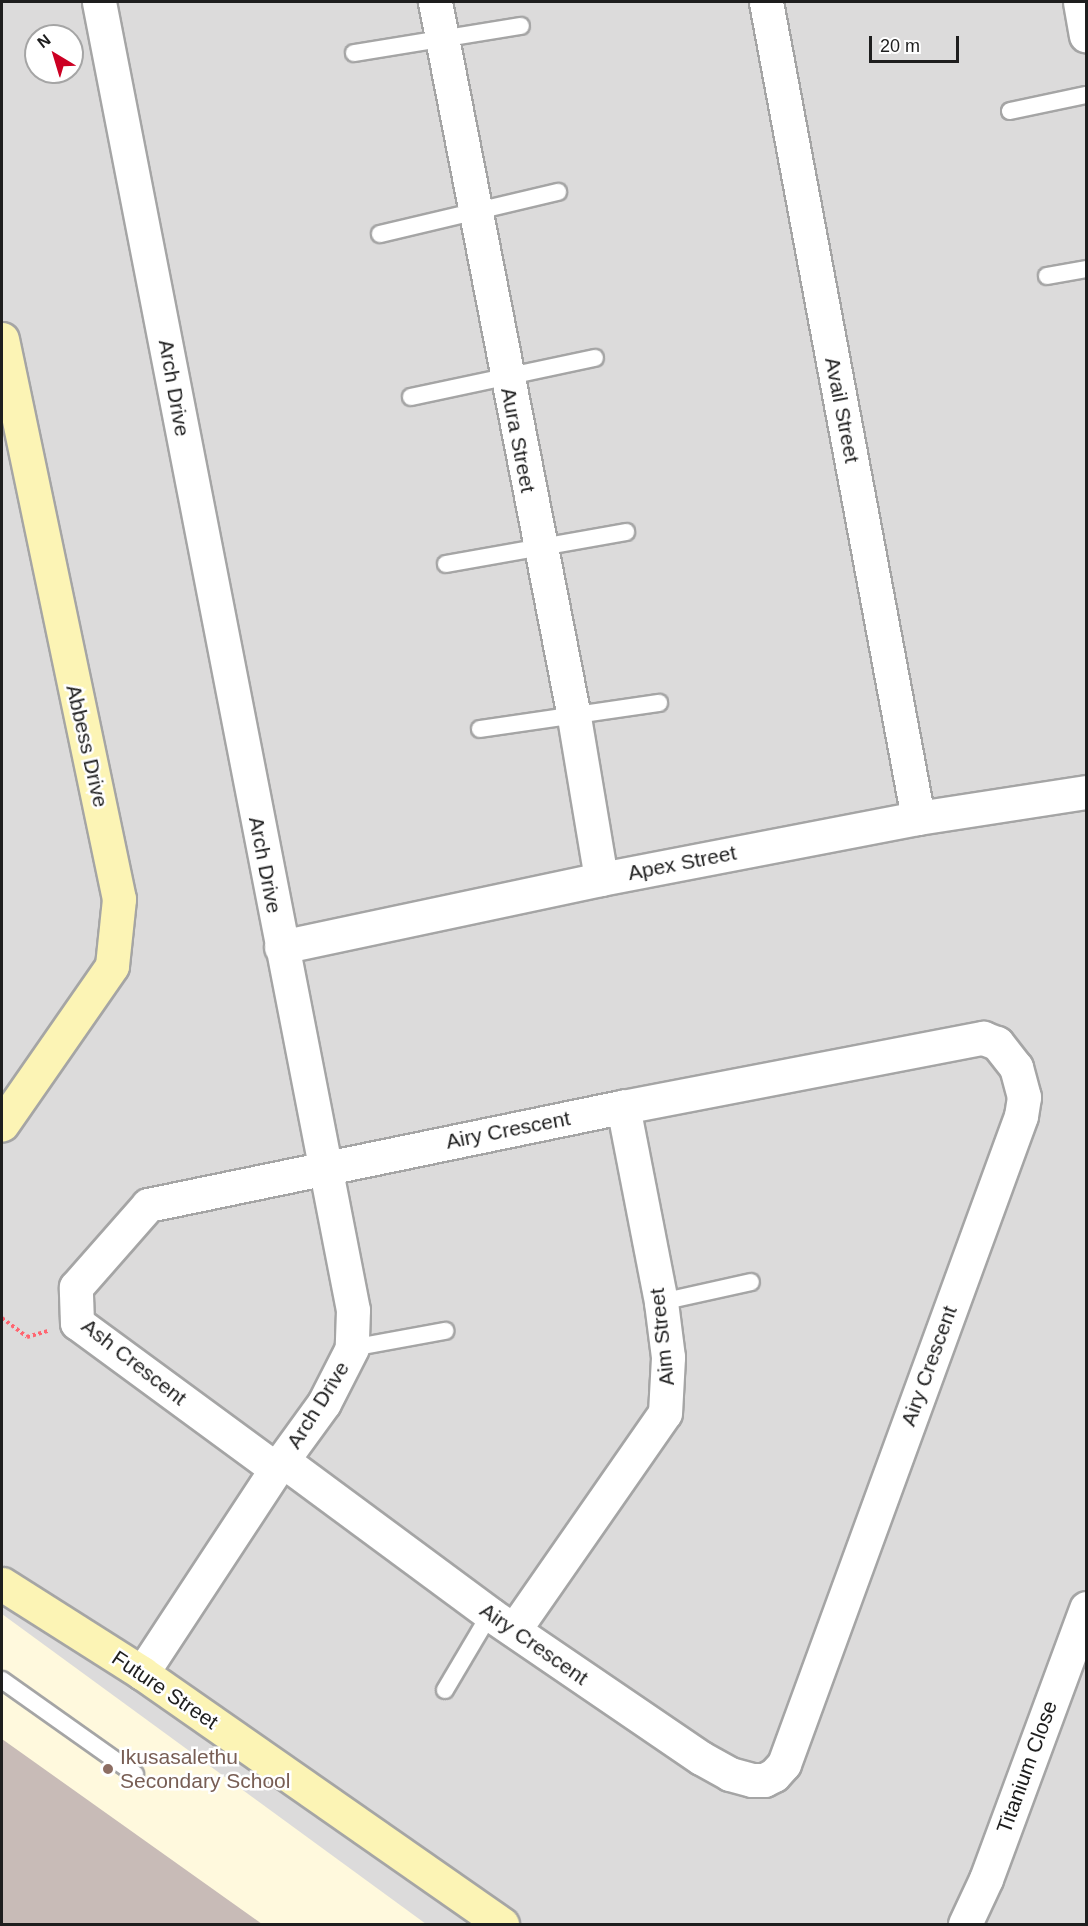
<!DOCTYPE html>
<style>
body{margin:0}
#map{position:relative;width:1088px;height:1926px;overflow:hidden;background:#f0eae4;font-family:Arial,sans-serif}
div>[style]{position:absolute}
.residential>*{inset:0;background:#dcdbdb}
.education>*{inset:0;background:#fff9dd}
.building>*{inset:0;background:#c8bbb7}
.path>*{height:4px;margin-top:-2px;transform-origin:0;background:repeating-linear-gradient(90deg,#ff6570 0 3px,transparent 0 6px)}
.roads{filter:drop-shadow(2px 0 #a5a5a5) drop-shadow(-2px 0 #a5a5a5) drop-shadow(0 2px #a5a5a5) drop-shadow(0 -2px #a5a5a5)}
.lane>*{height:16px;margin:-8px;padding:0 8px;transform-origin:8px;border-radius:8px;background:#fff}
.street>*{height:33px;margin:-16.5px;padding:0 16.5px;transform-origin:16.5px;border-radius:16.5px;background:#fff}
.secondary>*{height:33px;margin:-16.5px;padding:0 16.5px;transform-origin:16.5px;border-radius:16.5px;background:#fcf4b5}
.dots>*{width:16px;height:16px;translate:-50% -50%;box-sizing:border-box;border:3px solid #fff;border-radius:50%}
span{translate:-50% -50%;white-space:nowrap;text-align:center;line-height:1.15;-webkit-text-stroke:5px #fff;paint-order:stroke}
.street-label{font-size:21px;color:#1e1e1e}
.education-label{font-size:21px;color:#785e54}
.left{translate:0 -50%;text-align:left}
.frame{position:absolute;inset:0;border:3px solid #1e1e1e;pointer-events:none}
.north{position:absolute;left:24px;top:24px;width:60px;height:60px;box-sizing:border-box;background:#fff;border:2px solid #a5a5a5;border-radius:50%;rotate:322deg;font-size:16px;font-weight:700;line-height:24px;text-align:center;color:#1e1e1e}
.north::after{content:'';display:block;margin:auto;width:21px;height:27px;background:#cc0023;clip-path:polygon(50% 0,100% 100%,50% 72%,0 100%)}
.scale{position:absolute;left:869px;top:36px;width:90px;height:27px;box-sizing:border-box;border:3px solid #1e1e1e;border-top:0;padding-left:8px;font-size:18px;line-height:21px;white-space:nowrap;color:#1e1e1e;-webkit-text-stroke:4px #fff;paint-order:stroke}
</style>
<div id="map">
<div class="residential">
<i style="clip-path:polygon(evenodd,2px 2px,1086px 2px,1086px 1924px,2px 1924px,2px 2px,36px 36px,72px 36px,72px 72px,36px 72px,36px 36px)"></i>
</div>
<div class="education">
<i style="clip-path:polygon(2px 1614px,426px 1924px,2px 1924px)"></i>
</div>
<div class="building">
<i style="clip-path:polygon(2px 1739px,262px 1924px,2px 1924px)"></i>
</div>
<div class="path">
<i style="left:2px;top:1318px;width:31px;rotate:37deg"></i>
<i style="left:27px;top:1337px;width:22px;rotate:-16deg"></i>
</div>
<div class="roads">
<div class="lane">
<i style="left:354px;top:53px;width:169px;rotate:-9.2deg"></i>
<i style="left:1010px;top:111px;width:78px;rotate:-11.9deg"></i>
<i style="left:380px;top:234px;width:183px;rotate:-13.3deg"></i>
<i style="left:1047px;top:276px;width:40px;rotate:-10deg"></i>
<i style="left:411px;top:397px;width:188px;rotate:-12deg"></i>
<i style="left:446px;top:564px;width:183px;rotate:-10.1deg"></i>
<i style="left:480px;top:729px;width:181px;rotate:-8.3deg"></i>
<i style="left:661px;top:1302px;width:92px;rotate:-12.5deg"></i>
<i style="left:352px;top:1348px;width:95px;rotate:-10.4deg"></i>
<i style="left:2px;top:1680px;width:163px;rotate:35.3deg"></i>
<i style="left:445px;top:1690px;width:88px;rotate:-59.4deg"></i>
</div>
<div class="street">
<i style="left:99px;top:2px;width:1332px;rotate:79.01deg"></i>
<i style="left:353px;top:1310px;width:38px;rotate:92deg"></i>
<i style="left:352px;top:1348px;width:62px;rotate:117deg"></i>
<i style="left:324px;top:1403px;width:82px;rotate:126deg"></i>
<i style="left:276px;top:1469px;width:244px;rotate:123.3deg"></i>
<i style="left:435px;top:2px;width:728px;rotate:79deg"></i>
<i style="left:574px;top:717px;width:164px;rotate:80.5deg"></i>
<i style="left:766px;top:2px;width:830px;rotate:79.45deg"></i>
<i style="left:1080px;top:2px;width:34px;rotate:80deg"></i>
<i style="left:281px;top:947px;width:327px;rotate:-12deg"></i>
<i style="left:601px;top:879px;width:323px;rotate:-10.9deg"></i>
<i style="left:918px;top:818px;width:170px;rotate:-8.8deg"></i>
<i style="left:276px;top:1469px;width:247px;rotate:-143.7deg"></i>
<i style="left:77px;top:1323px;width:36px;rotate:-92deg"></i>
<i style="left:76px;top:1287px;width:109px;rotate:-48.7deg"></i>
<i style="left:148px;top:1205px;width:485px;rotate:-11.7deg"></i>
<i style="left:623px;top:1107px;width:367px;rotate:-10.9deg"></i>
<i style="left:983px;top:1038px;width:15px;rotate:20deg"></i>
<i style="left:997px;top:1043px;width:31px;rotate:52deg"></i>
<i style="left:1016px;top:1067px;width:31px;rotate:75deg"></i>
<i style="left:1024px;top:1097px;width:19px;rotate:99deg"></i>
<i style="left:1021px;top:1116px;width:690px;rotate:110.09deg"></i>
<i style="left:784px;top:1764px;width:15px;rotate:132deg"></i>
<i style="left:774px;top:1775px;width:11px;rotate:153deg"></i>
<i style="left:764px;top:1780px;width:12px;rotate:180deg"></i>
<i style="left:752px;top:1780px;width:23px;rotate:-165deg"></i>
<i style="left:730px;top:1774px;width:33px;rotate:-151deg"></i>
<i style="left:701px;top:1758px;width:255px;rotate:-145.7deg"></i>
<i style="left:490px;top:1614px;width:259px;rotate:-143.5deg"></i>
<i style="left:514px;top:1630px;width:264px;rotate:-55.2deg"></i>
<i style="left:665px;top:1413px;width:56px;rotate:-86.9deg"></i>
<i style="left:668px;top:1357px;width:55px;rotate:-97.3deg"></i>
<i style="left:661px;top:1302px;width:199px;rotate:-101deg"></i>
<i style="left:965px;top:1924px;width:50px;rotate:-65deg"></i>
<i style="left:986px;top:1879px;width:289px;rotate:-69.7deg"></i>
</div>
<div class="secondary">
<i style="left:2px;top:339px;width:572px;rotate:78.2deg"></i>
<i style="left:119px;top:899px;width:67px;rotate:96deg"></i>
<i style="left:112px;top:966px;width:193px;rotate:124.8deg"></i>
<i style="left:2px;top:1584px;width:166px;rotate:32.4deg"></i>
<i style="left:142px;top:1673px;width:439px;rotate:34.9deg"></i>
</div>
</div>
<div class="dots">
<i style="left:108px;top:1769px;background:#8d6e63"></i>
</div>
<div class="street-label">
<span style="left:174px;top:388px;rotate:80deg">Arch Drive</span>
<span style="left:842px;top:410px;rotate:79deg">Avail Street</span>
<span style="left:518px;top:440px;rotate:79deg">Aura Street</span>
<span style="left:87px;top:746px;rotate:77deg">Abbess Drive</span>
<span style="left:682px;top:863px;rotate:-11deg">Apex Street</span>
<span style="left:265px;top:865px;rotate:79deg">Arch Drive</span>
<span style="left:508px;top:1130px;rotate:-11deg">Airy Crescent</span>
<span style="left:662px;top:1337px;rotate:-96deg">Aim Street</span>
<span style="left:134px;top:1362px;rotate:38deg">Ash Crescent</span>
<span style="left:929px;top:1366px;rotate:-70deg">Airy Crescent</span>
<span style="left:318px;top:1405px;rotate:-58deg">Arch Drive</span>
<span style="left:534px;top:1644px;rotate:35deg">Airy Crescent</span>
<span style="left:165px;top:1690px;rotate:34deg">Future Street</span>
<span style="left:1027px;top:1767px;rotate:-70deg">Titanium Close</span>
</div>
<div class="education-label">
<span class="left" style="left:120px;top:1769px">Ikusasalethu<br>Secondary School</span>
</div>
<div class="frame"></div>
<div class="north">N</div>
<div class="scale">20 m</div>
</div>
